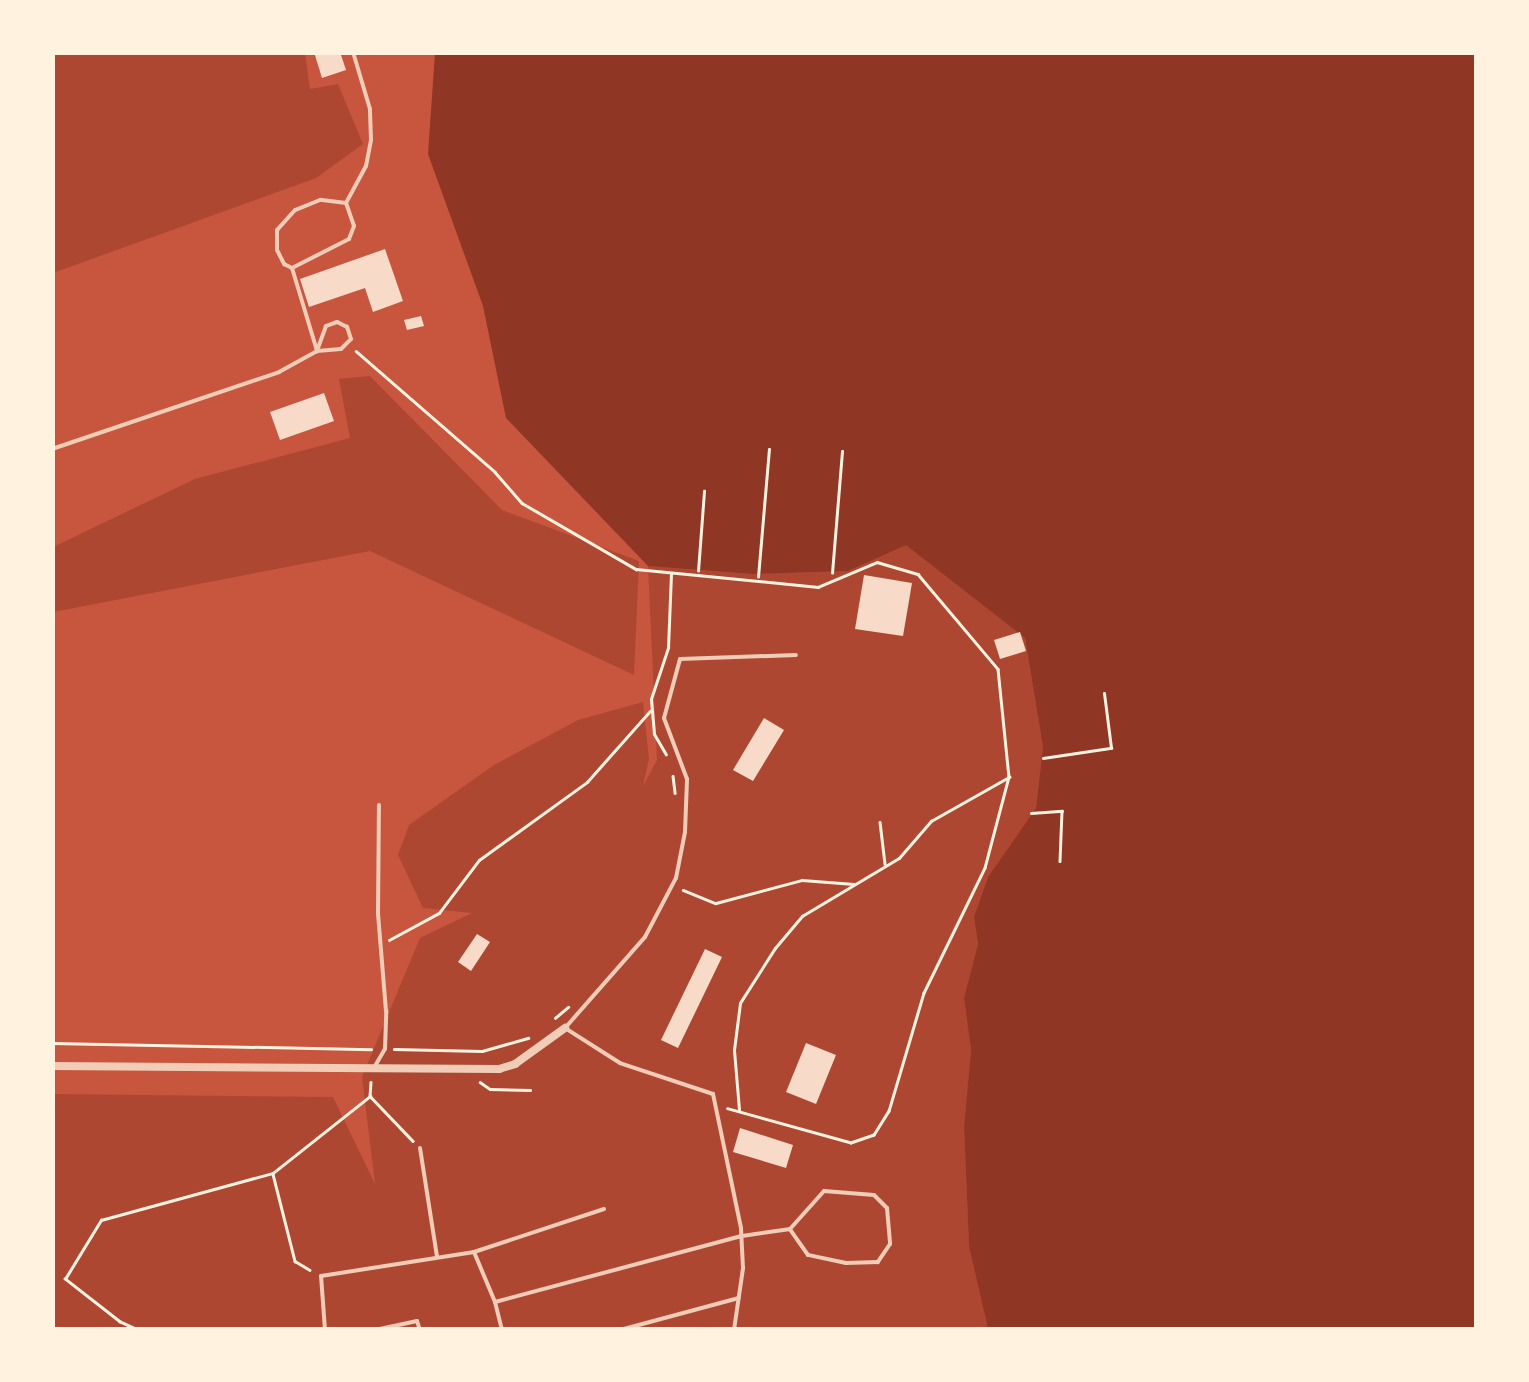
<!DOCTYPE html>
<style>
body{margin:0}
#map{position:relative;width:1529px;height:1382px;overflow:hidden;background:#c8553d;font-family:"Asap Condensed",sans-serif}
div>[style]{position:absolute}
.green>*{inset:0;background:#ae4732}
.water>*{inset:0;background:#8f3625}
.building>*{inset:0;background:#f7dbc8}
.path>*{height:2.5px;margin:-1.25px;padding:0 1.25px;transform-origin:1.25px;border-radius:1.25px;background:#fff3e0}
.service>*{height:4px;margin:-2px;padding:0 2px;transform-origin:2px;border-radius:2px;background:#f1ccb7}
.minor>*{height:8px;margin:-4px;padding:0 4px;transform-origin:4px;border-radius:4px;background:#f1ccb7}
span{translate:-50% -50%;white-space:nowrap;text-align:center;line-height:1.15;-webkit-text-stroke:10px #fff3e0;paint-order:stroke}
.frame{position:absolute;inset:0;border:55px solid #fff3e0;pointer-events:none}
</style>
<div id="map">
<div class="green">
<i style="clip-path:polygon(53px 52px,305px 53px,310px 89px,338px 84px,363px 144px,316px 178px,53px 273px)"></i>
<i style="clip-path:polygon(370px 376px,502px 510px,639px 561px,634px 675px,370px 551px,53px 612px,53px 547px,195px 479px,350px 438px,339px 379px)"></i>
<i style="clip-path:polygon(906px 544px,1025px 638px,1043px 747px,1036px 808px,988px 877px,974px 917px,978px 944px,964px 998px,971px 1050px,964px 1127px,969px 1245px,988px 1329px,53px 1329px,52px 1094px,333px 1097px,375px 1184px,362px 1077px,420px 938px,472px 913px,423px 908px,398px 855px,409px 825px,494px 765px,578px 720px,643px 702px,649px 759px,643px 786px,657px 760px,648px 566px,752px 574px,848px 571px)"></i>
</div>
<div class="water">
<i style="clip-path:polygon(435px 53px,1476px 53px,1476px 1329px,988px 1329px,969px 1246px,964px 1127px,971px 1050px,964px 998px,978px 944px,974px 917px,988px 877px,1036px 808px,1043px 747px,1025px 638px,906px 545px,848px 571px,752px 574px,648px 566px,506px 418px,483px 306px,428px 154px)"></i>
</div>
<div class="building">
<i style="clip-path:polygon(314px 52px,340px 52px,346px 70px,322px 78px)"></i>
<i style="clip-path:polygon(385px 249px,403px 301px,373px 312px,365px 288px,309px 307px,300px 279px)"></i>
<i style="clip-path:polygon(421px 316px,424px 326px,407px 330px,404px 320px)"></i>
<i style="clip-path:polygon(324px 393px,334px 421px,280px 440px,270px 412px)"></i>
<i style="clip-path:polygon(864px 575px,912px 583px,903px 636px,855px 629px)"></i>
<i style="clip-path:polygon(1020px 632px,1026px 651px,1000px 659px,994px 640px)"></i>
<i style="clip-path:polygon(764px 718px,784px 730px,753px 781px,733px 770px)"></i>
<i style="clip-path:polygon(477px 934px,490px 942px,471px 971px,458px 962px)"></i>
<i style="clip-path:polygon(705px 949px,722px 957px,678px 1048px,661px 1040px)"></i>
<i style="clip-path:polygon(806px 1043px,836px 1055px,816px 1104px,786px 1092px)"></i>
<i style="clip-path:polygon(740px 1128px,793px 1145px,786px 1168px,733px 1152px)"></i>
</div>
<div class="path">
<i style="left:356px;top:351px;width:184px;rotate:41deg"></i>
<i style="left:495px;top:472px;width:41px;rotate:48.9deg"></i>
<i style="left:522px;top:503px;width:132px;rotate:30.1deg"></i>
<i style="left:636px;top:569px;width:183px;rotate:5.6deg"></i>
<i style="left:818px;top:587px;width:64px;rotate:-23deg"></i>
<i style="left:877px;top:562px;width:43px;rotate:16.3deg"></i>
<i style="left:918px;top:574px;width:124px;rotate:49.9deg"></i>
<i style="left:998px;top:669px;width:109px;rotate:84.2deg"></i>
<i style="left:1009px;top:777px;width:94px;rotate:104.8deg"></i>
<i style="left:985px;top:868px;width:139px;rotate:116deg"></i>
<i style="left:924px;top:993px;width:123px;rotate:106.5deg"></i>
<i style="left:889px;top:1111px;width:28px;rotate:122deg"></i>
<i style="left:874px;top:1135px;width:24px;rotate:161deg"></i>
<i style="left:851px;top:1143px;width:128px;rotate:-164.5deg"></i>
<i style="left:698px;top:571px;width:80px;rotate:-85.7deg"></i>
<i style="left:832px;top:573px;width:122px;rotate:-85.3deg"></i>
<i style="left:758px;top:577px;width:128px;rotate:-85.1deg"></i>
<i style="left:666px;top:755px;width:24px;rotate:-120deg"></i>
<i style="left:654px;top:734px;width:35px;rotate:-95deg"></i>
<i style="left:651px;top:699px;width:54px;rotate:-71.6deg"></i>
<i style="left:668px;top:648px;width:74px;rotate:-87.7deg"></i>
<i style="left:1043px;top:758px;width:69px;rotate:-8.4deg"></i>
<i style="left:1111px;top:748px;width:55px;rotate:-97.3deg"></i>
<i style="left:673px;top:776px;width:17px;rotate:83deg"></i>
<i style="left:1031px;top:813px;width:31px;rotate:-4deg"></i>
<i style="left:1062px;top:811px;width:50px;rotate:92.3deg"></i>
<i style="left:880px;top:822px;width:42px;rotate:83.2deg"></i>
<i style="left:683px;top:890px;width:35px;rotate:22deg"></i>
<i style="left:716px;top:903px;width:89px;rotate:-15deg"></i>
<i style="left:802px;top:880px;width:52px;rotate:4.4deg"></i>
<i style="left:389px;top:940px;width:57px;rotate:-28.4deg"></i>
<i style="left:439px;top:913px;width:66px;rotate:-53deg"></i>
<i style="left:479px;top:860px;width:133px;rotate:-35.8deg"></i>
<i style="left:587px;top:782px;width:95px;rotate:-48.4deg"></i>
<i style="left:555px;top:1018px;width:17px;rotate:-40deg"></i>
<i style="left:52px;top:1043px;width:319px;rotate:1.1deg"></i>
<i style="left:394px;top:1049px;width:88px;rotate:1.3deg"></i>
<i style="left:482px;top:1051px;width:48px;rotate:-15.8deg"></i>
<i style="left:371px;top:1082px;width:14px;rotate:94deg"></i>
<i style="left:370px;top:1096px;width:62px;rotate:46.3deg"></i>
<i style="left:480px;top:1082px;width:12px;rotate:35deg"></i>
<i style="left:490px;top:1089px;width:40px;rotate:1.4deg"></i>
<i style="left:739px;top:1110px;width:60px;rotate:-94.8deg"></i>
<i style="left:734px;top:1050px;width:47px;rotate:-82.7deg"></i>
<i style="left:740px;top:1003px;width:65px;rotate:-57.5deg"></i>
<i style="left:775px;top:948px;width:42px;rotate:-49.8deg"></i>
<i style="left:802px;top:916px;width:113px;rotate:-30.9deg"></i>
<i style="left:899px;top:858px;width:49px;rotate:-49.1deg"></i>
<i style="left:931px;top:821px;width:90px;rotate:-29.4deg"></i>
<i style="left:273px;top:1174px;width:90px;rotate:75.8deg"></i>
<i style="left:295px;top:1261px;width:17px;rotate:31deg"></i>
<i style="left:138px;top:1330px;width:20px;rotate:-156deg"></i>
<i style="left:120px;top:1322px;width:70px;rotate:-142deg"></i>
<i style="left:65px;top:1279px;width:69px;rotate:-58.6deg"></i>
<i style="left:101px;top:1220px;width:178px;rotate:-15.3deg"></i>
<i style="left:273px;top:1173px;width:124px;rotate:-38.4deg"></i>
</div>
<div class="service">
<i style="left:346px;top:203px;width:42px;rotate:-61.6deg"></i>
<i style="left:366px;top:166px;width:26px;rotate:-79deg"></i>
<i style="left:371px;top:140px;width:31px;rotate:-92deg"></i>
<i style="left:370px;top:109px;width:59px;rotate:-106.6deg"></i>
<i style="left:292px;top:268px;width:64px;rotate:-27deg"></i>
<i style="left:349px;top:239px;width:14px;rotate:-69deg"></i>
<i style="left:354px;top:226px;width:24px;rotate:-109deg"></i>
<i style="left:346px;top:203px;width:26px;rotate:-173deg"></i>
<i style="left:320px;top:200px;width:27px;rotate:158deg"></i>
<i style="left:295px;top:210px;width:27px;rotate:132deg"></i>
<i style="left:277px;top:230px;width:20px;rotate:90deg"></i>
<i style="left:277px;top:250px;width:16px;rotate:63deg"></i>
<i style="left:284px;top:264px;width:9px;rotate:27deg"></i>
<i style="left:292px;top:268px;width:87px;rotate:73.2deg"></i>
<i style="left:52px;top:449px;width:240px;rotate:-18.7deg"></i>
<i style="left:279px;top:372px;width:43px;rotate:-28.9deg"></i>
<i style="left:317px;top:351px;width:24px;rotate:-5deg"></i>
<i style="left:341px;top:349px;width:14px;rotate:-45deg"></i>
<i style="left:351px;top:339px;width:13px;rotate:-108deg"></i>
<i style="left:347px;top:327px;width:11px;rotate:-153deg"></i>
<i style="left:337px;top:322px;width:12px;rotate:160deg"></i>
<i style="left:326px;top:326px;width:27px;rotate:110deg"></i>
<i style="left:375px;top:1066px;width:20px;rotate:-60deg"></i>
<i style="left:385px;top:1049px;width:38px;rotate:-88deg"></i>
<i style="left:386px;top:1011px;width:97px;rotate:-94.7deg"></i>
<i style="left:378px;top:914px;width:109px;rotate:-89.5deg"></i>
<i style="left:420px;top:1148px;width:110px;rotate:81.1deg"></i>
<i style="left:604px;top:1209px;width:137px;rotate:161.7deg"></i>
<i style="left:474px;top:1252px;width:54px;rotate:67.2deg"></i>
<i style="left:495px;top:1302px;width:256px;rotate:-15deg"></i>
<i style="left:742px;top:1236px;width:49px;rotate:-8.3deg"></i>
<i style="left:790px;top:1229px;width:51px;rotate:-48.2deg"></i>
<i style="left:824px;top:1191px;width:50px;rotate:4.6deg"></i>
<i style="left:874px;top:1195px;width:18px;rotate:45deg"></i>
<i style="left:887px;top:1208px;width:36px;rotate:85deg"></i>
<i style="left:890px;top:1244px;width:22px;rotate:124deg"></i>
<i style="left:878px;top:1262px;width:32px;rotate:178deg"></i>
<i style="left:846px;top:1263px;width:39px;rotate:-168deg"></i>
<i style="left:808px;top:1255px;width:32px;rotate:-125deg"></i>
<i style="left:495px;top:1302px;width:29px;rotate:76deg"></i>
<i style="left:325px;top:1330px;width:54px;rotate:-94.2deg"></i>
<i style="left:321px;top:1276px;width:155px;rotate:-8.9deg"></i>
<i style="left:375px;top:1330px;width:43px;rotate:-12.1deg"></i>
<i style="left:417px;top:1321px;width:9px;rotate:72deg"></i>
<i style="left:620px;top:1330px;width:123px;rotate:-15.1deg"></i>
<i style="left:734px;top:1330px;width:63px;rotate:-81.7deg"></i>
<i style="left:743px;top:1268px;width:40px;rotate:-92.9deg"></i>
<i style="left:741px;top:1228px;width:137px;rotate:-101.8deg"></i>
<i style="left:713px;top:1094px;width:98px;rotate:-161.6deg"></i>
<i style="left:620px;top:1063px;width:65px;rotate:-147.5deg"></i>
<i style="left:565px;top:1028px;width:121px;rotate:-48.7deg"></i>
<i style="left:645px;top:937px;width:67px;rotate:-62.3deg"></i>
<i style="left:676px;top:878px;width:47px;rotate:-78.9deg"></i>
<i style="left:685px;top:832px;width:53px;rotate:-87.8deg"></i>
<i style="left:687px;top:779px;width:65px;rotate:-110.7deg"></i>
<i style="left:664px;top:718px;width:61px;rotate:-74.8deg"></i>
<i style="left:680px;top:659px;width:116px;rotate:-2deg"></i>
</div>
<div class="minor">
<i style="left:52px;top:1066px;width:447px;rotate:0.4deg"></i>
<i style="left:499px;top:1069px;width:17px;rotate:-17deg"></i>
<i style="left:515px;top:1064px;width:62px;rotate:-35.8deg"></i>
</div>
<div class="frame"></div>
</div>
